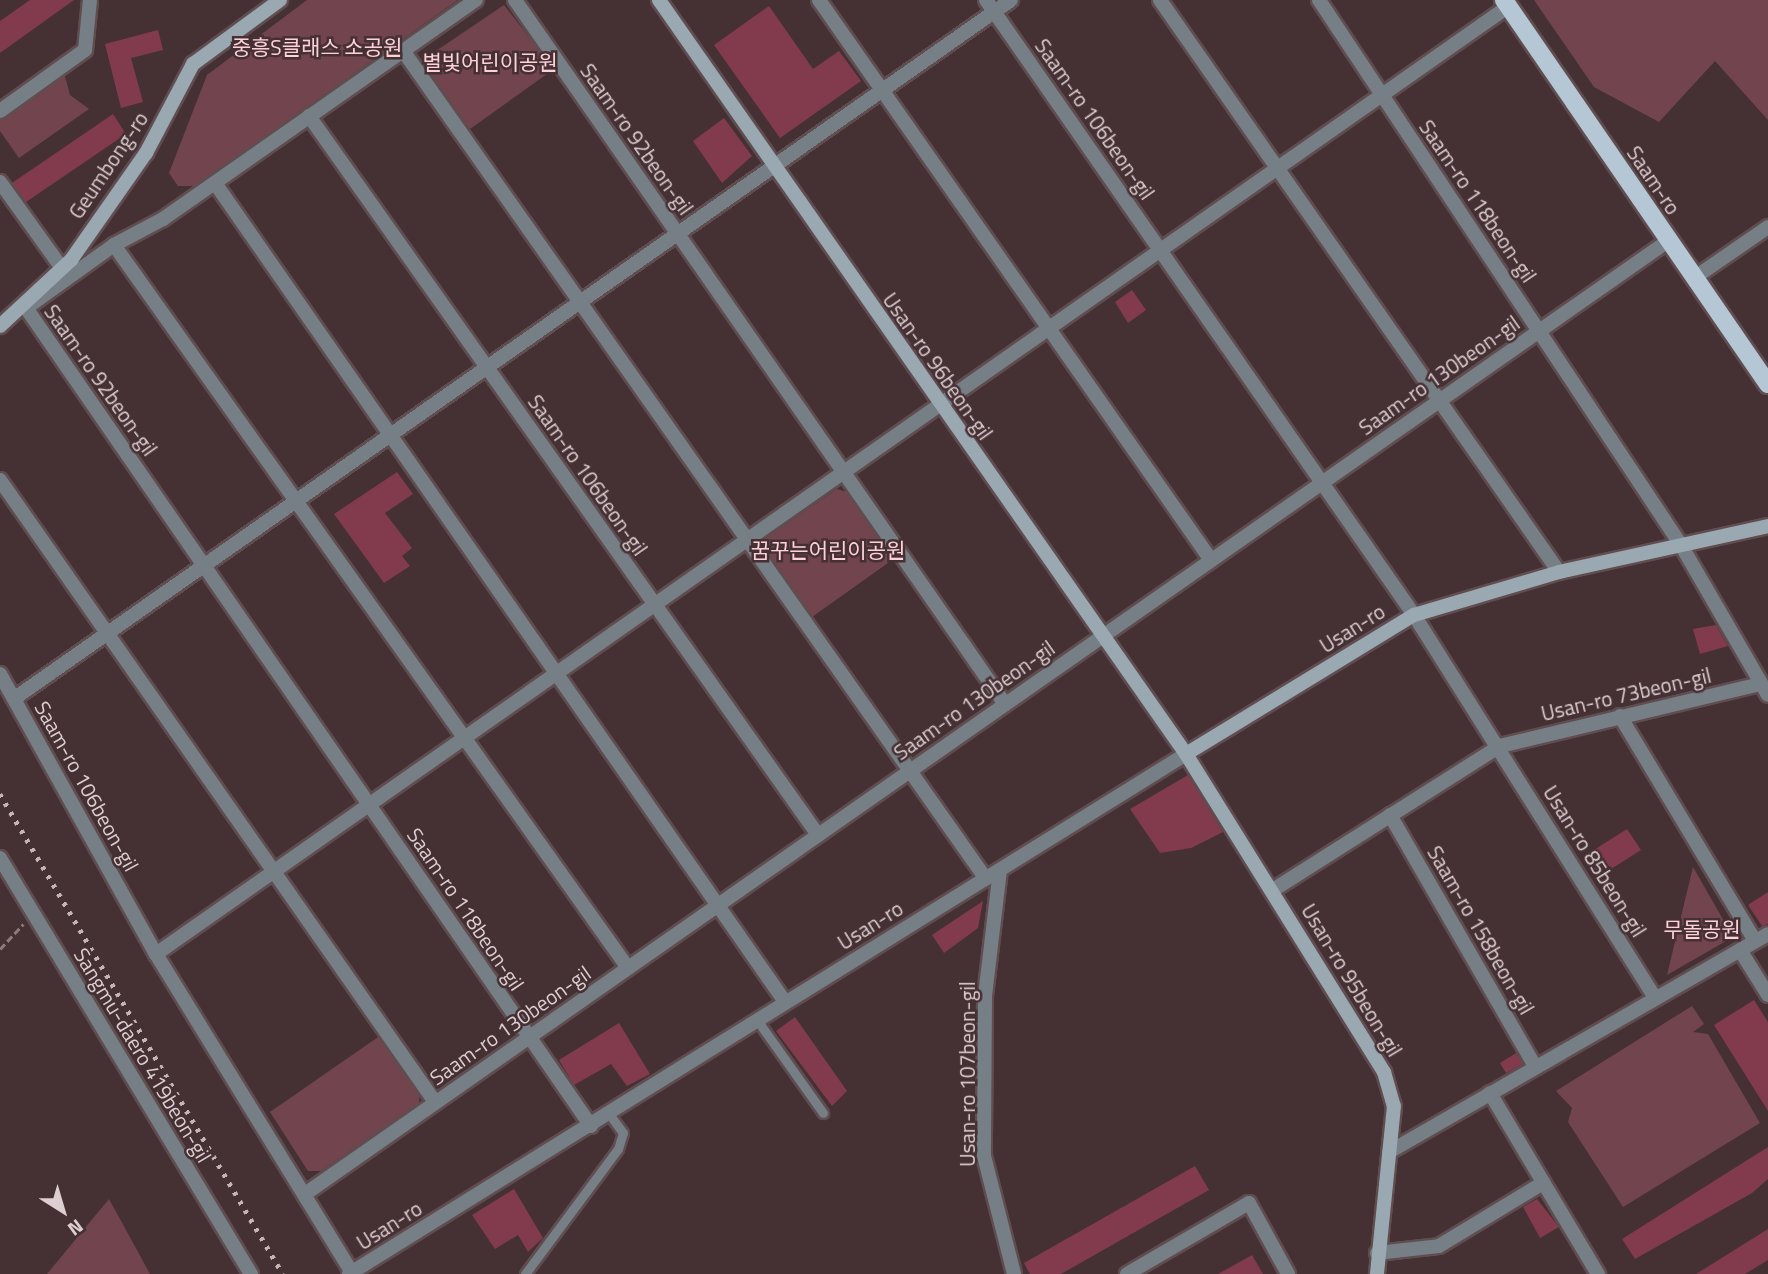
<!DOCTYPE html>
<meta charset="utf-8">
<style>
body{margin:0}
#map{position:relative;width:1768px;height:1274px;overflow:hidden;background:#453034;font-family:"Titillium Web","Noto Sans KR",sans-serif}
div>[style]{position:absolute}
.green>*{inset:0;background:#72454e}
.building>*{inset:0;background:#823b4d}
.path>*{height:2.5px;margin-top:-1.25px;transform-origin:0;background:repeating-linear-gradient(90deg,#8d7b7e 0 7px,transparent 0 10.5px)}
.roads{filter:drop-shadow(2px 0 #604d50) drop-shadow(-2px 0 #604d50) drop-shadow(0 2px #604d50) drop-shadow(0 -2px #604d50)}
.lane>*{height:9px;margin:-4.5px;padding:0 4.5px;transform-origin:4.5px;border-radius:4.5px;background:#767f85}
.street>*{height:14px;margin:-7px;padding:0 7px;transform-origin:7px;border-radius:7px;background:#767f85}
.secondary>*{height:14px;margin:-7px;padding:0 7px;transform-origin:7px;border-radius:7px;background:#9aa8b2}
.primary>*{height:18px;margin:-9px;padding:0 9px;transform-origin:9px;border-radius:9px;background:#b5c7d4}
.rail>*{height:4.5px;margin-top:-2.25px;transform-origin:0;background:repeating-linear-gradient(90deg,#c4b5b7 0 3.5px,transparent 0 10.5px)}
span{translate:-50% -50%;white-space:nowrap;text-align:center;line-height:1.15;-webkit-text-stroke:5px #453034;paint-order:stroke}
.park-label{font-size:21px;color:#fed1d8}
.street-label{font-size:21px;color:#ddcfd1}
.north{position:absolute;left:28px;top:1176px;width:70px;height:70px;-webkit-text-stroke:5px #453034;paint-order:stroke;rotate:143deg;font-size:19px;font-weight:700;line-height:28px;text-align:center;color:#ddcfd1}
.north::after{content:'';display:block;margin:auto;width:24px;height:32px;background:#ddcfd1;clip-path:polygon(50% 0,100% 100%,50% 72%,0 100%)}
</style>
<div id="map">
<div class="green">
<i style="clip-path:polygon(307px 0,458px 0,195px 186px,178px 186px,169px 173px,207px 75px)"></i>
<i style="clip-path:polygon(1534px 0,1768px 0,1768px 120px,1715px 61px,1659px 122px,1594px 87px)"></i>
<i style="clip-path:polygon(504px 5px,554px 69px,470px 129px,430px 73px,427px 57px)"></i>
<i style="clip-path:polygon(64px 73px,70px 95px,89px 109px,19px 158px,0 131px,0 117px)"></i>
<i style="clip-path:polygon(837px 489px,847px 492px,895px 558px,812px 617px,764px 549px,766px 538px)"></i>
<i style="clip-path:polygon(1693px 867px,1733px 937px,1667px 975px)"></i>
<i style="clip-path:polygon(1692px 1006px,1704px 1024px,1693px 1032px,1708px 1034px,1760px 1123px,1623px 1207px,1568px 1122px,1572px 1108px,1556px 1091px)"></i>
<i style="clip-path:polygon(381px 1035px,420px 1091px,419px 1103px,321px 1171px,308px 1171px,270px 1112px)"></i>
<i style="clip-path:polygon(109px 1199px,150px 1274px,47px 1274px)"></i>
</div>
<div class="building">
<i style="clip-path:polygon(30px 0,74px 0,0 53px,0 21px)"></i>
<i style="clip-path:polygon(769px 6px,813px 69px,839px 51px,861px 81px,780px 138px,714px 45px)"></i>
<i style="clip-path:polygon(158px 30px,163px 50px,131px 58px,143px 102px,121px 108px,105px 44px)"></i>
<i style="clip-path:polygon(113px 114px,126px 134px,26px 202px,12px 183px)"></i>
<i style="clip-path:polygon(724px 118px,752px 156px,722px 183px,693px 141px)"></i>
<i style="clip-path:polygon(1132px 290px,1146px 310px,1128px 323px,1115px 302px)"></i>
<i style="clip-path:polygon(397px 472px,413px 494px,385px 513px,412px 548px,402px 556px,410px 566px,384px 583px,334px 514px)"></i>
<i style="clip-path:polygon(1716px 625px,1728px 646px,1700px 654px,1693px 629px)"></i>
<i style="clip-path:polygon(1188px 775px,1223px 832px,1191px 848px,1160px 853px,1130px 809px)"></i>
<i style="clip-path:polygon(1627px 829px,1641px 850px,1600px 876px,1586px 855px)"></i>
<i style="clip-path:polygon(1768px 892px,1768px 924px,1762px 926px,1748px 905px)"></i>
<i style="clip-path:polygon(983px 901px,978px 928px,944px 953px,932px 935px)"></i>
<i style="clip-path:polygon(1754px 1000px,1768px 1022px,1768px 1111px,1714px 1025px)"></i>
<i style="clip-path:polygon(795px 1017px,847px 1091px,832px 1106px,776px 1031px)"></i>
<i style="clip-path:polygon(619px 1023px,650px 1074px,627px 1086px,611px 1064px,574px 1085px,559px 1060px)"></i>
<i style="clip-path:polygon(1516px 1053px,1523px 1064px,1506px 1073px,1500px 1063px)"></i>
<i style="clip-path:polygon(1768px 1147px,1768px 1179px,1752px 1193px,1635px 1259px,1622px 1239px)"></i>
<i style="clip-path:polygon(1195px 1166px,1209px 1190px,1061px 1274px,1030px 1274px,1024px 1263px)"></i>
<i style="clip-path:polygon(514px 1189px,543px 1238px,528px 1252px,518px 1235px,495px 1249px,472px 1215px)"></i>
<i style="clip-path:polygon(1537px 1199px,1559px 1227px,1540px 1238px,1523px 1207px)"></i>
<i style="clip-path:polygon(1768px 1229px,1768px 1260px,1745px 1274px,1696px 1274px)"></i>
<i style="clip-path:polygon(1252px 1255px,1263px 1274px,1218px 1274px)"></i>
</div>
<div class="path">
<i style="left:0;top:949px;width:34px;rotate:-47deg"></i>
</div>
<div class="roads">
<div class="lane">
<i style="left:757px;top:1020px;width:114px;rotate:54.6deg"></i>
<i style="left:525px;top:1274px;width:156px;rotate:-53.4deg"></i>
<i style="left:618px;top:1149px;width:17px;rotate:-73deg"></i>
<i style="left:623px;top:1133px;width:24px;rotate:-126deg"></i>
</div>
<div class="street">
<i style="left:515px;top:0;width:858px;rotate:55.16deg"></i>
<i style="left:819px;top:0;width:684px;rotate:55.01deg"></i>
<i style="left:986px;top:0;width:749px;rotate:55.16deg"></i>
<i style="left:1414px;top:615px;width:453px;rotate:57.8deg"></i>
<i style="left:1160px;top:0;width:697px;rotate:55.1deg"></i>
<i style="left:1319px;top:0;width:654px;rotate:56.41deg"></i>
<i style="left:1681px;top:545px;width:173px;rotate:59.9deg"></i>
<i style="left:404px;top:52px;width:1011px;rotate:54.86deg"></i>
<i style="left:0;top:111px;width:105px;rotate:-35.7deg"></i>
<i style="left:85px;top:50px;width:50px;rotate:-84.3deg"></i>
<i style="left:309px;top:116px;width:881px;rotate:54.7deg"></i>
<i style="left:0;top:182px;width:105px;rotate:54.3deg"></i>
<i style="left:215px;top:183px;width:998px;rotate:55.16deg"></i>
<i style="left:114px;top:245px;width:55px;rotate:-28deg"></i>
<i style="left:163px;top:219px;width:382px;rotate:-35deg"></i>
<i style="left:1694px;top:278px;width:90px;rotate:-34.6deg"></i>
<i style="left:0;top:480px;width:759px;rotate:55.03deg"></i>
<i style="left:0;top:674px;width:321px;rotate:60.9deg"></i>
<i style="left:156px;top:954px;width:374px;rotate:58.4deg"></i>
<i style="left:15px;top:698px;width:1216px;rotate:-35.02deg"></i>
<i style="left:1620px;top:716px;width:262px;rotate:59deg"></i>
<i style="left:1390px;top:815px;width:290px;rotate:60deg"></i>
<i style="left:0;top:858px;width:486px;rotate:58.9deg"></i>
<i style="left:1000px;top:870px;width:127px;rotate:96.8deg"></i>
<i style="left:985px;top:996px;width:160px;rotate:90.4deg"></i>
<i style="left:984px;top:1156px;width:122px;rotate:75.7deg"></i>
<i style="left:1273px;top:890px;width:269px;rotate:-32.4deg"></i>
<i style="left:1500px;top:746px;width:268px;rotate:-13.4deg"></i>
<i style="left:1740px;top:950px;width:53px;rotate:58.1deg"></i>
<i style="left:156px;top:954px;width:1652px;rotate:-35.02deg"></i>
<i style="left:1490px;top:1093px;width:211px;rotate:59.2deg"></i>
<i style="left:591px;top:1126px;width:994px;rotate:-124.63deg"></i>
<i style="left:26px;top:308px;width:108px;rotate:-35.6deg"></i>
<i style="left:114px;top:245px;width:887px;rotate:54.59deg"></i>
<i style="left:1389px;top:1152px;width:437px;rotate:-29.9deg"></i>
<i style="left:305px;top:1194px;width:1663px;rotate:-34.96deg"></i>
<i style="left:1377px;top:1253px;width:62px;rotate:-6.4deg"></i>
<i style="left:1439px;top:1246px;width:122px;rotate:-31.2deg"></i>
<i style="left:349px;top:1274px;width:985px;rotate:-31.85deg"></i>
<i style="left:1127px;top:1274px;width:141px;rotate:-30.2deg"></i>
<i style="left:1249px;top:1203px;width:81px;rotate:61.2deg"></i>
</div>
<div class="secondary">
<i style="left:659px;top:0;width:920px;rotate:55.05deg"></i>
<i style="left:1186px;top:754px;width:375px;rotate:58.1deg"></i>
<i style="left:1384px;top:1072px;width:35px;rotate:74deg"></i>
<i style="left:1394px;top:1106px;width:169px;rotate:95.8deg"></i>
<i style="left:0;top:326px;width:97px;rotate:-42.9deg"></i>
<i style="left:71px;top:260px;width:131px;rotate:-55deg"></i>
<i style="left:146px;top:153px;width:101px;rotate:-62.2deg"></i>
<i style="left:193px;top:64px;width:108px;rotate:-36.3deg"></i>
<i style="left:1186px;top:754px;width:267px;rotate:-31.4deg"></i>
<i style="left:1414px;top:615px;width:151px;rotate:-16.5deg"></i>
<i style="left:1559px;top:572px;width:214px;rotate:-12.4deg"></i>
</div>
<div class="primary">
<i style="left:1504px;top:0;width:466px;rotate:55.5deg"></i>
</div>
</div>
<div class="rail">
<i style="left:0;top:794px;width:557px;rotate:59.48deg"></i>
</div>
<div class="park-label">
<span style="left:317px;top:47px">중흥S클래스 소공원</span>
<span style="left:490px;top:62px">별빛어린이공원</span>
<span style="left:828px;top:550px">꿈꾸는어린이공원</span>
<span style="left:1702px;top:929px">무돌공원</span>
</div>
<div class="street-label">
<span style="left:1095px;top:119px;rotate:55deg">Saam-ro 106beon-gil</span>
<span style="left:637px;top:139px;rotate:55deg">Saam-ro 92beon-gil</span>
<span style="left:108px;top:165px;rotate:-56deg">Geumbong-ro</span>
<span style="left:1654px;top:180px;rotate:56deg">Saam-ro</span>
<span style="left:1478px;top:201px;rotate:56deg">Saam-ro 118beon-gil</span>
<span style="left:938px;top:366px;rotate:55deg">Usan-ro 96beon-gil</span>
<span style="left:1439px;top:375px;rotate:-35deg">Saam-ro 130beon-gil</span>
<span style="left:101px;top:380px;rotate:55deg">Saam-ro 92beon-gil</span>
<span style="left:588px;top:475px;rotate:55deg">Saam-ro 106beon-gil</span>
<span style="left:1352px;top:628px;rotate:-32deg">Usan-ro</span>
<span style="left:1626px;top:694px;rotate:-13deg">Usan-ro 73beon-gil</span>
<span style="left:974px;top:700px;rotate:-35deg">Saam-ro 130beon-gil</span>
<span style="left:87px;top:786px;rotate:61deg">Saam-ro 106beon-gil</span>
<span style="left:1595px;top:861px;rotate:58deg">Usan-ro 85beon-gil</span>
<span style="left:466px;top:909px;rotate:56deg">Saam-ro 118beon-gil</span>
<span style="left:870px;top:925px;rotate:-32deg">Usan-ro</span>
<span style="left:1481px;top:930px;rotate:60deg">Saam-ro 158beon-gil</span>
<span style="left:1352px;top:980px;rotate:59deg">Usan-ro 95beon-gil</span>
<span style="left:510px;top:1025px;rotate:-35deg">Saam-ro 130beon-gil</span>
<span style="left:143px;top:1055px;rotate:59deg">Sangmu-daero 419beon-gil</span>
<span style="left:967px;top:1074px;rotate:-90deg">Usan-ro 107beon-gil</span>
<span style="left:389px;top:1225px;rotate:-32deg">Usan-ro</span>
</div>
<div class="north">N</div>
</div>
